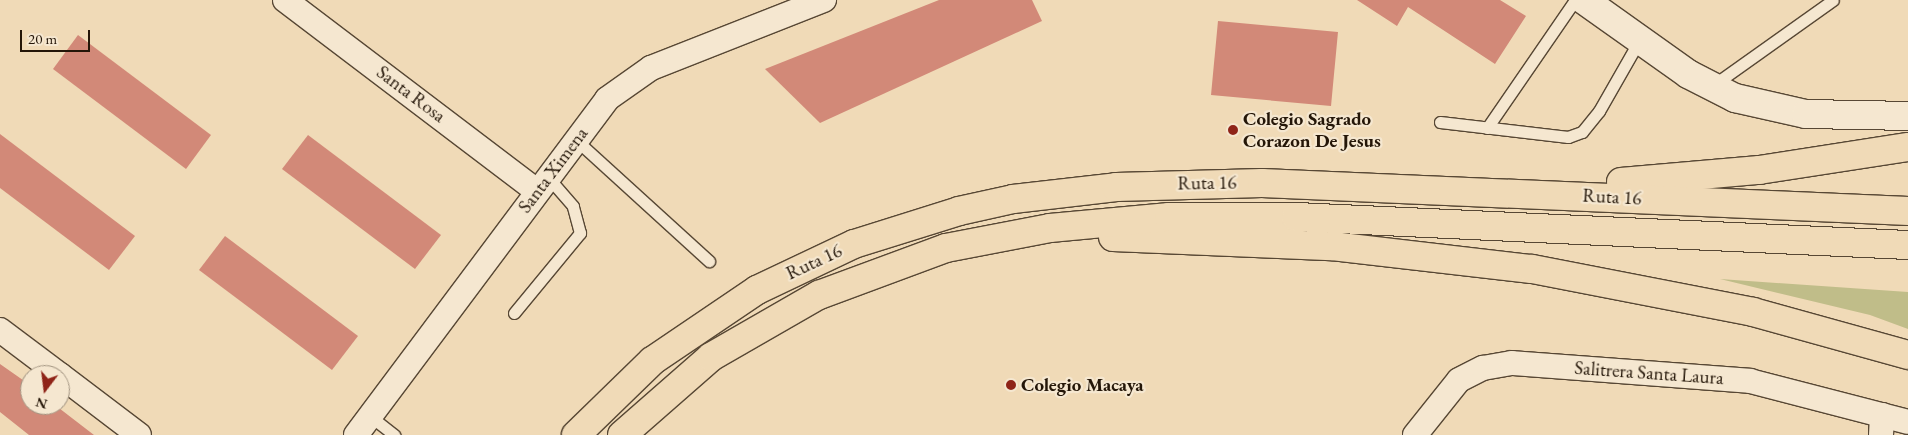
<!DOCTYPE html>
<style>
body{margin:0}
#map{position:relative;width:1908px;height:435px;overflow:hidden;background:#f0dab7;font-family:"EB Garamond",serif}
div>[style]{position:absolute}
.green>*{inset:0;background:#c0bd89}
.building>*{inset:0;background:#d28978}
.roads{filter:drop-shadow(1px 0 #574734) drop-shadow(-1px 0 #574734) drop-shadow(0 1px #574734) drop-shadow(0 -1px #574734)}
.lane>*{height:11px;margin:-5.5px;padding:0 5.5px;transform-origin:5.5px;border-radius:5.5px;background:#f5e7d0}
.street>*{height:24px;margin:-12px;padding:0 12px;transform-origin:12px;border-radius:12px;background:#f5e7d0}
.secondary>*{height:28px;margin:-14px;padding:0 14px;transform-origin:14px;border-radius:14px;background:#f5e7d0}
.highway>*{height:28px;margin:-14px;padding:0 14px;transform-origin:14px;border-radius:14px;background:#f0dab7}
.dots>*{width:14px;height:14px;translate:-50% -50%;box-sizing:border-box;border:2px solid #f5e7d0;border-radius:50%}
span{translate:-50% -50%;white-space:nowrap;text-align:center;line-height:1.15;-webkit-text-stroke:4.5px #f5e7d0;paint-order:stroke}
.street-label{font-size:19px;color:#241608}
.poi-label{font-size:19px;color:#241608;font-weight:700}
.left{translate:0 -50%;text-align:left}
.north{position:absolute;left:20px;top:365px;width:50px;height:50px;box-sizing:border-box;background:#f5e7d0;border:1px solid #a19380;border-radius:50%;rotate:195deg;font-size:14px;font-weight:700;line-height:20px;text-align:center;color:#241608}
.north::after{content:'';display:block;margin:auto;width:18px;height:22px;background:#8f2418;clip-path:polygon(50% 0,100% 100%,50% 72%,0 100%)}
.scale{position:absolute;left:20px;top:30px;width:70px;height:22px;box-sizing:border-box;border:2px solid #241608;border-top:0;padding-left:6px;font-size:15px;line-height:18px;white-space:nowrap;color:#241608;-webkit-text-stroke:4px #f5e7d0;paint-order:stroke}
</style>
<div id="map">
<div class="green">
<i style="clip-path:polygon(1720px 279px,1908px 292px,1908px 329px,1870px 315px)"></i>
</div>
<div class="building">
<i style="clip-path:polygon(939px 0,1032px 0,1042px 21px,820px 123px,765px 69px)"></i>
<i style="clip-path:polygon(1357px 0,1500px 0,1526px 16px,1495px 64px,1408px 7px,1397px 26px)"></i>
<i style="clip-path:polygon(1218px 21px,1338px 32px,1331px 106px,1211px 95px)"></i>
<i style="clip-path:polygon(78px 35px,211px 135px,186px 169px,53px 69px)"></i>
<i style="clip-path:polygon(0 134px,135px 236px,109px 270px,0 188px)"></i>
<i style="clip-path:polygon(308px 135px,441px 235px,415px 269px,282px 169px)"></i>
<i style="clip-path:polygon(225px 236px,358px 336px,332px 370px,199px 270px)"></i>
<i style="clip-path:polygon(0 364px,30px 385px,30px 405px,55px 405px,94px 435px,29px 435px,0 412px)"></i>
</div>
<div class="roads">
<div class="lane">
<i style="left:1712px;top:86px;width:148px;rotate:-35.4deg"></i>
<i style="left:1440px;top:122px;width:129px;rotate:6.7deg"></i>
<i style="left:1568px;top:137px;width:15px;rotate:-20deg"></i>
<i style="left:1582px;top:132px;width:27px;rotate:-51deg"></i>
<i style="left:1599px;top:111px;width:83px;rotate:-60.3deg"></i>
<i style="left:1487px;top:128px;width:155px;rotate:-55.5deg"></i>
<i style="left:576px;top:140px;width:180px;rotate:42.3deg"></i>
<i style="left:514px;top:313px;width:104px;rotate:-50.5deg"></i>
<i style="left:580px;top:233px;width:28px;rotate:-105deg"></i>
<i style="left:573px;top:206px;width:38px;rotate:-131deg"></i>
<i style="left:370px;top:416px;width:31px;rotate:38deg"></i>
</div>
<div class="street">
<i style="left:285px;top:0;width:316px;rotate:37.2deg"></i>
<i style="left:0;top:330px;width:75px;rotate:36.9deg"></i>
<i style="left:60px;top:375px;width:99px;rotate:37.2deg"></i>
<i style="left:356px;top:435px;width:419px;rotate:-53.2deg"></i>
<i style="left:607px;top:99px;width:54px;rotate:-35.2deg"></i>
<i style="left:651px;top:68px;width:186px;rotate:-21.5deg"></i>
<i style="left:1415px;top:435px;width:70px;rotate:-51.3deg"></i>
<i style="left:1459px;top:380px;width:27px;rotate:-27deg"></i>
<i style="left:1483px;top:368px;width:29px;rotate:-10deg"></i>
<i style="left:1512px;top:363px;width:239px;rotate:4.3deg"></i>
<i style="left:1750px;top:381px;width:163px;rotate:14.5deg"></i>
<i style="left:1881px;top:435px;width:20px;rotate:-87deg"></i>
</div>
<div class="secondary">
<i style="left:1584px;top:0;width:128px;rotate:35.4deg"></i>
<i style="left:1688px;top:74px;width:53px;rotate:27.1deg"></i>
<i style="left:1735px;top:98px;width:73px;rotate:12.7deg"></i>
<i style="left:1806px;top:114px;width:102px;rotate:1.1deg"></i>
</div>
<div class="highway">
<i style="left:1621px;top:182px;width:139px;rotate:-5deg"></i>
<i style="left:1759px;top:170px;width:151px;rotate:-8.8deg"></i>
<i style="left:1113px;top:237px;width:219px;rotate:2.4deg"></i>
<i style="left:1332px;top:246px;width:201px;rotate:6.6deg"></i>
<i style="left:1532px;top:269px;width:225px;rotate:11deg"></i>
<i style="left:1753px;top:312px;width:161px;rotate:15.5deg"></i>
<i style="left:576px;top:435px;width:106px;rotate:-44.2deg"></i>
<i style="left:652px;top:361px;width:127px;rotate:-34.1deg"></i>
<i style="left:757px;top:290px;width:107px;rotate:-25.4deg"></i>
<i style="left:854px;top:244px;width:110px;rotate:-17.4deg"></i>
<i style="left:959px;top:211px;width:55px;rotate:-12.5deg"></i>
<i style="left:1013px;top:199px;width:104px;rotate:-6.6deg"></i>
<i style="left:1116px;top:187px;width:146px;rotate:-1.6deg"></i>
<i style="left:1262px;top:183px;width:647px;rotate:2.48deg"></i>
<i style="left:622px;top:435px;width:118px;rotate:-41.2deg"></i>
<i style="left:711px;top:357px;width:125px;rotate:-29.9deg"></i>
<i style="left:819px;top:295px;width:135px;rotate:-20.3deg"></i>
<i style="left:946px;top:248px;width:106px;rotate:-10.9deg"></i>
<i style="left:1050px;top:228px;width:120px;rotate:-5.3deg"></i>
<i style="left:1169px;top:217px;width:127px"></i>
<i style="left:1296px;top:217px;width:613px;rotate:2.62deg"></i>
</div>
</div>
<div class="dots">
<i style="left:1233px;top:130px;background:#8f2418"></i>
<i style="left:1011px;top:385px;background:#8f2418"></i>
</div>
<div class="street-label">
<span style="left:411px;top:94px;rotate:37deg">Santa Rosa</span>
<span style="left:553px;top:170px;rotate:-53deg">Santa Ximena</span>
<span style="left:1207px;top:183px;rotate:-1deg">Ruta 16</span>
<span style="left:1612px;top:197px;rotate:3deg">Ruta 16</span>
<span style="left:814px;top:262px;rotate:-25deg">Ruta 16</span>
<span style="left:1649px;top:373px;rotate:4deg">Salitrera Santa Laura</span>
</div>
<div class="poi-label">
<span class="left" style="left:1243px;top:130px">Colegio Sagrado<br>Corazon De Jesus</span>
<span class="left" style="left:1021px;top:385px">Colegio Macaya</span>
</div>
<div class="north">N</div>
<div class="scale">20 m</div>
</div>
